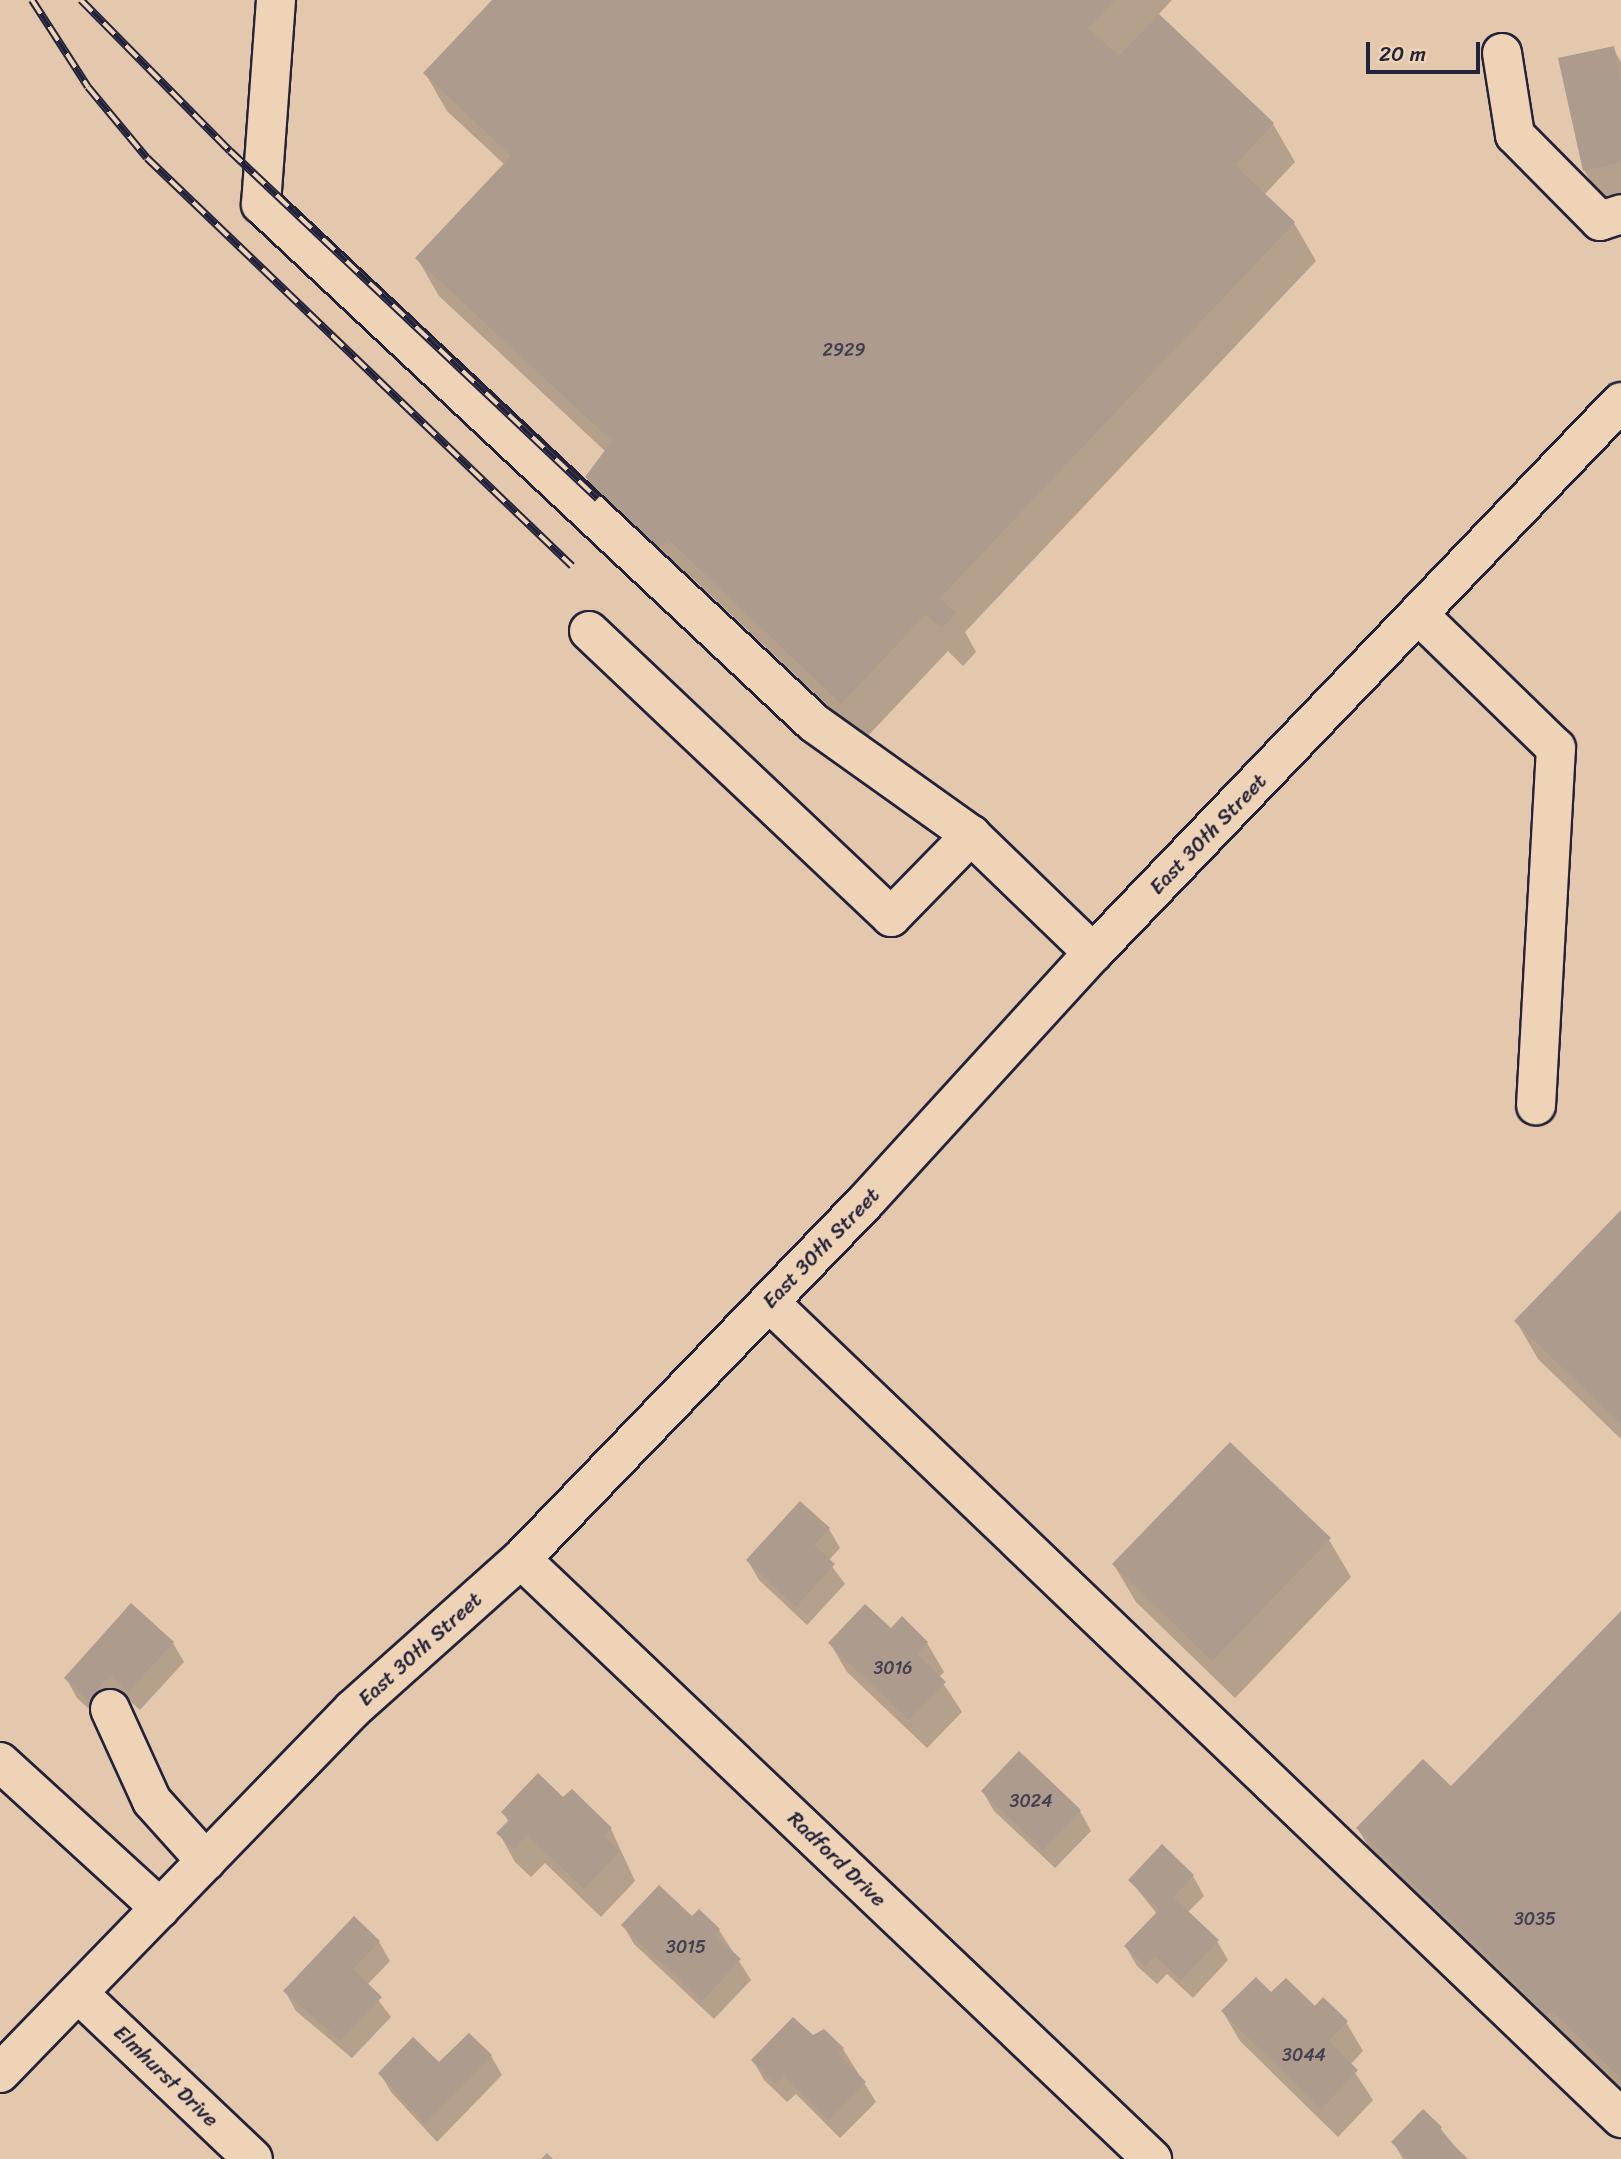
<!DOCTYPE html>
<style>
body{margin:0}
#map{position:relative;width:1621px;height:2159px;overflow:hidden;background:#e3c8ae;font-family:Sriracha,sans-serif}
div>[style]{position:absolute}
.shadow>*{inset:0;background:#0003}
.building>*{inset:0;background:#ad9b8e}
.roads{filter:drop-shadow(2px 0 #22223b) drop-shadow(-2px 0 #22223b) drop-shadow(0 2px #22223b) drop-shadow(0 -2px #22223b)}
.minor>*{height:38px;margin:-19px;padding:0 19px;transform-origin:19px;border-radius:19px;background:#efd3b6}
.major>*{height:38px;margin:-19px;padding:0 19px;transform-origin:19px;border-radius:19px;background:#efd3b6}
.rail>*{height:8px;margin-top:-4px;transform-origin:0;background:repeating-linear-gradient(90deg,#efd3b6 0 16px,#22223b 0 32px);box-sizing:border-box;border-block:2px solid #22223b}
span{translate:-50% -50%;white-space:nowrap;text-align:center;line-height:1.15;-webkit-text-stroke:5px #efd3b6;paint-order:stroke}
.number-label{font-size:18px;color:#454050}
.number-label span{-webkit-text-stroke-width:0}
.street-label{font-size:21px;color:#22223b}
.scale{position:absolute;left:1366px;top:42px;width:114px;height:32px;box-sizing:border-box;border:4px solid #22223b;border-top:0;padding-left:9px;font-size:21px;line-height:24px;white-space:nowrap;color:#22223b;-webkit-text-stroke:5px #efd3b6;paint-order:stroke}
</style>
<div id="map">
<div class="shadow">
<i style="clip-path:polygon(494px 0,1172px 0,1158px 15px,1273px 124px,1295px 162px,1264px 195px,1294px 223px,1316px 261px,965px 632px,976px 652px,963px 666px,948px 651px,864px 740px,690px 576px,682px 585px,609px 515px,587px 477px,606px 452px,439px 296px,417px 258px,505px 165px,447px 111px,425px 73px)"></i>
<i style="clip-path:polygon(1613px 48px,1621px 62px,1621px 195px,1601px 199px,1584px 170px)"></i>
<i style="clip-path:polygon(1621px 1212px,1621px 1439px,1538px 1359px,1516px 1321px)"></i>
<i style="clip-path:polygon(829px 1529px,840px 1548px,828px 1561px,845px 1584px,807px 1625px,759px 1580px,748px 1561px)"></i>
<i style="clip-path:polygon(1329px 1540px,1351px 1577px,1235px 1698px,1136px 1602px,1114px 1565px)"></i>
<i style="clip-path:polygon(1621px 1613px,1621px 2096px,1380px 1866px,1358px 1829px,1451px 1789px)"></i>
<i style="clip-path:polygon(891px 1631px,927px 1643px,944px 1672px,939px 1677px,962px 1712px,927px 1748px,847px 1672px,830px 1643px)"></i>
<i style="clip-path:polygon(173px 1643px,184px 1662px,140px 1710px,121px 1693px,99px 1718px,77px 1698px,66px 1678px)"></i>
<i style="clip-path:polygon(1019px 1754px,1080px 1811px,1091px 1831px,1055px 1868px,994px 1811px,983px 1792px)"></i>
<i style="clip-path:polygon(572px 1791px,611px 1829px,635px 1881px,601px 1917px,545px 1863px,531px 1877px,515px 1862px,499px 1833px,509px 1822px,503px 1812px,563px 1800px)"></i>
<i style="clip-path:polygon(1162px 1847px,1193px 1876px,1204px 1896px,1187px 1913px,1217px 1941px,1228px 1960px,1193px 1998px,1167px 1974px,1157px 1984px,1137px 1966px,1126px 1947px,1157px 1914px,1130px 1880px)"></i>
<i style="clip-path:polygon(692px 1919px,719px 1930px,751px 1980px,714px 2019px,634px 1944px,623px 1925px)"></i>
<i style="clip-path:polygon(379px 1942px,390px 1961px,367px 1985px,391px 2017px,352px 2058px,296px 2011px,285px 1991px)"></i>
<i style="clip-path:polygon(1315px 2008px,1346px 2022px,1363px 2051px,1350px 2065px,1373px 2100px,1338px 2137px,1240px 2041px,1223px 2012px)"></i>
<i style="clip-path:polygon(469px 2035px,491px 2056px,502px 2075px,437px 2142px,391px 2092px,380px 2073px,439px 2065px)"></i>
<i style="clip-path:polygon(812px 2038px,843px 2049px,876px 2102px,840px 2138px,796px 2094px,787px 2102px,764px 2080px,753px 2060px)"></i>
<i style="clip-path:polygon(1423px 2111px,1441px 2129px,1465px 2159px,1403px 2159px,1393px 2142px)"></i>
<i style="clip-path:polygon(547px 2153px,553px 2159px,541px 2159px)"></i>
</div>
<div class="building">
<i style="clip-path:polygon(492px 0,1115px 0,1088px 28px,1119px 56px,1159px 14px,1274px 123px,1235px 165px,1295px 222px,940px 598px,956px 613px,941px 629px,926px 614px,841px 704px,668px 539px,659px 548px,585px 477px,612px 441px,415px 258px,511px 156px,423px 73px)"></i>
<i style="clip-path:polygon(1614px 46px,1621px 79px,1621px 162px,1583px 171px,1558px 58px)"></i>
<i style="clip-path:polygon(1621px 1210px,1621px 1424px,1514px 1321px)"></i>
<i style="clip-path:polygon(1230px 1442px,1331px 1538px,1212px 1661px,1112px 1564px)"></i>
<i style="clip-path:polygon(800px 1501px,830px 1528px,814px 1545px,835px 1564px,796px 1607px,746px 1560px)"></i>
<i style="clip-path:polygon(131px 1603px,174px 1642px,128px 1692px,110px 1675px,88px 1700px,64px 1678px)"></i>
<i style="clip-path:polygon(865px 1604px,891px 1628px,902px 1616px,928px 1642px,917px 1654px,946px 1682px,909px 1720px,828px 1643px)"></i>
<i style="clip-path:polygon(1621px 1611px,1621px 2078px,1551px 2010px,1547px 2014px,1356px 1828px,1423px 1759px,1451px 1786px)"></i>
<i style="clip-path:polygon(1019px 1751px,1081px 1810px,1043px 1850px,981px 1791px)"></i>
<i style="clip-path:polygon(538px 1773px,563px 1797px,572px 1789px,612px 1828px,604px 1836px,620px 1851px,584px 1889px,527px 1835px,514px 1849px,496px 1833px,509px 1820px,501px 1812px)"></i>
<i style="clip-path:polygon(1162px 1844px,1194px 1875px,1173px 1897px,1219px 1940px,1181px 1980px,1155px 1956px,1145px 1966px,1124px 1946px,1159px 1910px,1128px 1880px)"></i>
<i style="clip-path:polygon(659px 1885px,692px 1916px,699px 1909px,720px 1929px,715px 1935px,741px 1959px,702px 2001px,621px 1925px)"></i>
<i style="clip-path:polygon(354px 1916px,380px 1941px,353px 1969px,382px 1997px,340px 2040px,283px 1991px)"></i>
<i style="clip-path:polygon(1256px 1977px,1271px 1992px,1286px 1978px,1315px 2006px,1323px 1997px,1348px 2021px,1328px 2041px,1358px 2070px,1321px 2109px,1221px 2011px)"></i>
<i style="clip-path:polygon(793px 2017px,813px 2035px,824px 2029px,844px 2048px,838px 2054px,866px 2082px,829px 2120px,784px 2076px,775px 2084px,751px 2060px)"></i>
<i style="clip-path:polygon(469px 2033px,492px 2055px,425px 2124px,378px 2073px,413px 2037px,439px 2062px)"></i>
<i style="clip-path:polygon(1423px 2109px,1442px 2127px,1439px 2131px,1468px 2159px,1409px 2159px,1391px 2142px)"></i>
</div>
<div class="roads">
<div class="minor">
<i style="left:276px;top:0;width:205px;rotate:94.2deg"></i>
<i style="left:261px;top:204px;width:758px;rotate:43.18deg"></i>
<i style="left:814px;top:723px;width:193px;rotate:35.5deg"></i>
<i style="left:971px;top:835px;width:170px;rotate:44deg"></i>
<i style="left:1502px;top:53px;width:83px;rotate:81deg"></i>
<i style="left:1515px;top:135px;width:121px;rotate:45.3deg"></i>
<i style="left:1600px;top:221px;width:22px;rotate:-18deg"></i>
<i style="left:1418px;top:614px;width:192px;rotate:44.2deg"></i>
<i style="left:1556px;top:748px;width:358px;rotate:93.2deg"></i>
<i style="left:589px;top:631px;width:416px;rotate:43.4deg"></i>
<i style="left:891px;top:917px;width:115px;rotate:-45.7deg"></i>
<i style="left:769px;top:1302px;width:1180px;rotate:43.76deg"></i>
<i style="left:521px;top:1559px;width:871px;rotate:43.56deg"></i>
<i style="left:110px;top:1709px;width:101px;rotate:65.5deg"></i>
<i style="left:152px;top:1801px;width:81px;rotate:48deg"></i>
<i style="left:0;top:1762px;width:217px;rotate:42.4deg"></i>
<i style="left:78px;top:1993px;width:241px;rotate:43.5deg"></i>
</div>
<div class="major">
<i style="left:0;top:2073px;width:507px;rotate:-45.88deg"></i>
<i style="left:353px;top:1709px;width:225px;rotate:-41.8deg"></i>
<i style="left:521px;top:1559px;width:500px;rotate:-46.05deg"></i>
<i style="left:868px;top:1199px;width:333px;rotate:-47.6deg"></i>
<i style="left:1093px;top:953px;width:763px;rotate:-46.22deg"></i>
</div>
</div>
<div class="rail">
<i style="left:32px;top:0;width:103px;rotate:57.2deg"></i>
<i style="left:88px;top:87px;width:92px;rotate:50.3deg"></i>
<i style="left:147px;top:158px;width:589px;rotate:43.83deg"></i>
<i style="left:81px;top:0;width:212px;rotate:45.4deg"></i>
<i style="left:230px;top:151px;width:506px;rotate:43.4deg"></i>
</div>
<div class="number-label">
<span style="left:844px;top:350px">2929</span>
<span style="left:893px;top:1668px">3016</span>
<span style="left:1031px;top:1801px">3024</span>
<span style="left:1535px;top:1919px">3035</span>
<span style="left:686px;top:1947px">3015</span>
<span style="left:1304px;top:2055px">3044</span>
</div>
<div class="street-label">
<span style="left:1208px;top:834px;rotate:-46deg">East 30th Street</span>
<span style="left:821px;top:1248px;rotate:-46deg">East 30th Street</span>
<span style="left:420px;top:1649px;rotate:-42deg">East 30th Street</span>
<span style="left:837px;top:1859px;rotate:44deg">Radford Drive</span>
<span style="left:166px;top:2076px;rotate:44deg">Elmhurst Drive</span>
</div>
<div class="scale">20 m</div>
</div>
